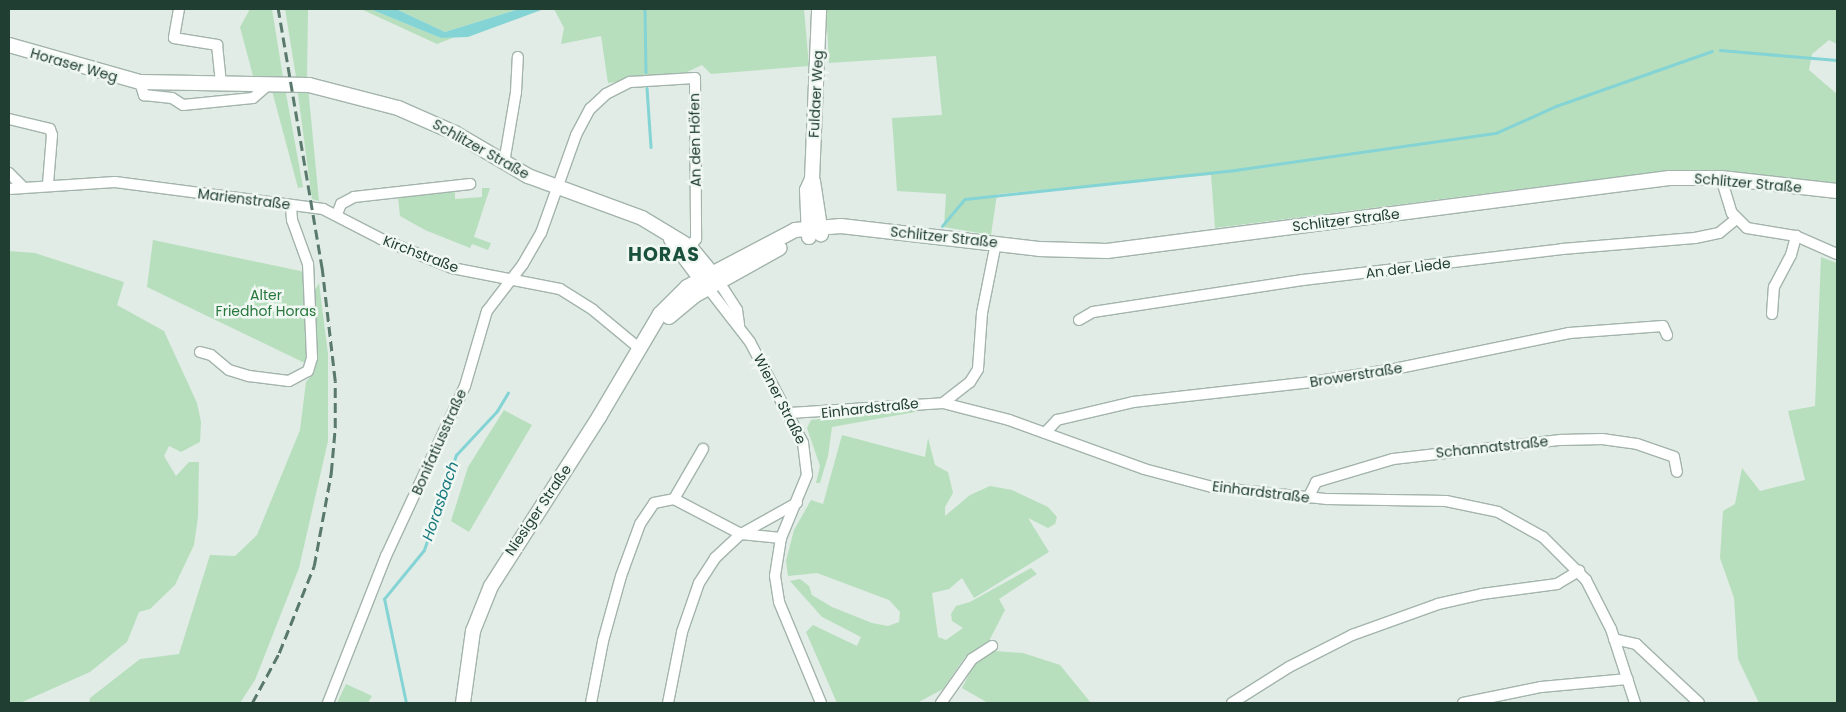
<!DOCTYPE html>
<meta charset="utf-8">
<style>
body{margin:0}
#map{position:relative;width:1846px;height:712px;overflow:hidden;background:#e0ece5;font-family:Poppins,sans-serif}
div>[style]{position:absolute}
.green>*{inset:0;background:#b7dfbd}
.water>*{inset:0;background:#84d3d5}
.stream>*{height:2.5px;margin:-1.25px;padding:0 1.25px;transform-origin:1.25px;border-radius:1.25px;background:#84d3d5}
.roads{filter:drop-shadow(1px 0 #a3b4ac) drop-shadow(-1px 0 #a3b4ac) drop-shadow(0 1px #a3b4ac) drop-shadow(0 -1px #a3b4ac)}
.minor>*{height:10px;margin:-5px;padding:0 5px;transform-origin:5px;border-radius:5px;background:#fff}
.secondary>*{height:14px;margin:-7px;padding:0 7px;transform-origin:7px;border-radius:7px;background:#fff}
.rail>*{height:2.5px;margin-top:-1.25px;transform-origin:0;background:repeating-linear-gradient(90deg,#5a796d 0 10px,transparent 0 15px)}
span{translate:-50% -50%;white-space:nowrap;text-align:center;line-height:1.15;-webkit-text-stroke:5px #f1f8f4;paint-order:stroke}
.street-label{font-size:14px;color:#203e32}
.park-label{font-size:14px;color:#27773c}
.water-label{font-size:15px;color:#16797d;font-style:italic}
.district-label{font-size:19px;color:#1a513d;font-weight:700;letter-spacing:1px}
.frame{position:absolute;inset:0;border:10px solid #203e32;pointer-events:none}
</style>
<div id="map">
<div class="green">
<i style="clip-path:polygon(250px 9px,272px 9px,283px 77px,253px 76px,240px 27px)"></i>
<i style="clip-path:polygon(285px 9px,308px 9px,307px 78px,296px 77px)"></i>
<i style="clip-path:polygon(361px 9px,370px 9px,441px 38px,455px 37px,437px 44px)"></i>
<i style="clip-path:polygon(396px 9px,519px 9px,445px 32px)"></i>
<i style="clip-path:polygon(554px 9px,804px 9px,809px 66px,711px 74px,702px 65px,687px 72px,608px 83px,601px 36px,561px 44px,564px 28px)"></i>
<i style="clip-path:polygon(826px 9px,1837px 9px,1837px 44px,1829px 40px,1812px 54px,1809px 70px,1837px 94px,1837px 186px,1756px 174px,1694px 171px,1560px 184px,1215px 228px,1211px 175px,997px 194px,991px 235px,944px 227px,946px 194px,897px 191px,892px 118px,942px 115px,936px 56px,829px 63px)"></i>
<i style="clip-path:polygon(271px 87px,285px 88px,303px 187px,298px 188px)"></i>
<i style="clip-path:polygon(297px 87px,308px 87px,319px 201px,312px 199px)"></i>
<i style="clip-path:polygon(482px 188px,490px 188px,474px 237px,491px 243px,488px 250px,472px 244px,470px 248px,425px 230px,400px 216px,398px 197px,455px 192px,455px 199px,482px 197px)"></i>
<i style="clip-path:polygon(153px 240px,305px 272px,309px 365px,147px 287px)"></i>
<i style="clip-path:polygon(9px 251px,35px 253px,124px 282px,117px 305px,164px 331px,197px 403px,201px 422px,200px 442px,181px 452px,169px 446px,164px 456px,176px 476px,189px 462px,199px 462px,198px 517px,194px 545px,175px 585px,150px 609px,139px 612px,127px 642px,90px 672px,20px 703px,9px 703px)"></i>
<i style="clip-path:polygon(1821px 257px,1837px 263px,1837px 703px,1759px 703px,1738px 659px,1734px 598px,1720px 558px,1723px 511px,1735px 504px,1742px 468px,1760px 491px,1805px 480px,1788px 411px,1815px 406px)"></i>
<i style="clip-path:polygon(319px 283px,328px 354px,328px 441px,299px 568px,255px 680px,240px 703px,89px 703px,90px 698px,140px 659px,179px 654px,210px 555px,235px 556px,257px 535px,300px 430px,306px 382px,315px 371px,314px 292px)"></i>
<i style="clip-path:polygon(915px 408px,915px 412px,832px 427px,828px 456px,820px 483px,816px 483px,820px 466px,807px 428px,811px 420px)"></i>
<i style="clip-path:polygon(504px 410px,532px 425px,469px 532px,451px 521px,468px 467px)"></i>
<i style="clip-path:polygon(842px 435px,925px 457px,928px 438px,935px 465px,948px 472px,953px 493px,945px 507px,945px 516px,970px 495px,990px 486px,1012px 490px,1048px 507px,1057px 517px,1055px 524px,1048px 528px,1028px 518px,1049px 552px,974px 598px,962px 578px,949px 589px,932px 593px,938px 637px,946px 640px,963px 628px,952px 621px,951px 614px,956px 606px,970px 602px,1031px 568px,1037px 574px,999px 599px,1005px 610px,989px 641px,965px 657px,943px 689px,917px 703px,837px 703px,806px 632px,813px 625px,857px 646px,861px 637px,822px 617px,790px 581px,800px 579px,809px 586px,812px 595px,832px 607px,872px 623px,888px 626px,899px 622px,900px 612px,889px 600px,817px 573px,788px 576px,786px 561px,794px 530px,811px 500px,823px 504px)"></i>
<i style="clip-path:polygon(995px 651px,1023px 653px,1060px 665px,1091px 703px,988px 703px,962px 688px,975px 663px)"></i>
<i style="clip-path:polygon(346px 684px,372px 696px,368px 703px,337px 703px)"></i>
</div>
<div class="water">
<i style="clip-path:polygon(370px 9px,396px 9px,445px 32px,519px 9px,544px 9px,468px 37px,441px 38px)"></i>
</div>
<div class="stream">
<i style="left:645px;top:9px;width:63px;rotate:89.1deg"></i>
<i style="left:1720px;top:50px;width:117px;rotate:4.9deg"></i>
<i style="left:647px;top:88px;width:59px;rotate:86.1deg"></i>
<i style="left:942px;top:226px;width:35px;rotate:-50deg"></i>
<i style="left:965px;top:199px;width:272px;rotate:-6.1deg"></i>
<i style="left:1235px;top:170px;width:264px;rotate:-8.1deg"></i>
<i style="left:1496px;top:133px;width:66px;rotate:-24.2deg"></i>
<i style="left:1556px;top:106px;width:165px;rotate:-19.4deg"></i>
<i style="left:406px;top:703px;width:106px;rotate:-101.9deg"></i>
<i style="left:384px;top:599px;width:63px;rotate:-50.8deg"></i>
<i style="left:424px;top:550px;width:100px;rotate:-71.4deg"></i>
<i style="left:456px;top:455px;width:60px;rotate:-47deg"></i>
<i style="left:497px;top:411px;width:21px;rotate:-59deg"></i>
</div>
<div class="roads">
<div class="minor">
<i style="left:179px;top:9px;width:29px;rotate:100deg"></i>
<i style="left:174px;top:38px;width:44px;rotate:9.2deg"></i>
<i style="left:217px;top:45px;width:38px;rotate:84deg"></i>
<i style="left:140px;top:82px;width:14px;rotate:73deg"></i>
<i style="left:144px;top:95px;width:28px;rotate:6deg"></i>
<i style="left:172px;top:98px;width:13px;rotate:32deg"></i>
<i style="left:183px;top:105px;width:70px;rotate:-5.7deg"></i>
<i style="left:253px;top:98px;width:23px;rotate:-41deg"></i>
<i style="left:9px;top:119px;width:42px;rotate:13.7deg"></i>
<i style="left:50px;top:129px;width:6px;rotate:72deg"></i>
<i style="left:52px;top:135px;width:49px;rotate:94.7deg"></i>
<i style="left:504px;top:163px;width:72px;rotate:-80.4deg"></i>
<i style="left:516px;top:92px;width:35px;rotate:-87deg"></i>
<i style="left:9px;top:173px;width:18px;rotate:45deg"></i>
<i style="left:1721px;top:178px;width:37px;rotate:73deg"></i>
<i style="left:1732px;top:213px;width:21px;rotate:45deg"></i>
<i style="left:1747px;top:228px;width:50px;rotate:9.3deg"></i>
<i style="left:1796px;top:236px;width:45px;rotate:23.7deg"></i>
<i style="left:9px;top:189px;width:106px;rotate:-3.8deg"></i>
<i style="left:115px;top:182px;width:210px;rotate:7.4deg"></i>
<i style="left:323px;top:209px;width:65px;rotate:27.3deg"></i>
<i style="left:381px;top:239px;width:77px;rotate:22.2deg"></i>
<i style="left:452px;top:268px;width:110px;rotate:11deg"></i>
<i style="left:560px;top:289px;width:39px;rotate:32deg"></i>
<i style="left:593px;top:310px;width:60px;rotate:39.6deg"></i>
<i style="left:337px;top:214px;width:11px;rotate:-68deg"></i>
<i style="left:341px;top:204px;width:15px;rotate:-28deg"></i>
<i style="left:354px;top:197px;width:117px;rotate:-6.4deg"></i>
<i style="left:719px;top:282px;width:33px;rotate:57deg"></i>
<i style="left:737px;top:310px;width:15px;rotate:82deg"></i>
<i style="left:708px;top:288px;width:68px;rotate:52.1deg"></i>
<i style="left:750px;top:342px;width:114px;rotate:62.3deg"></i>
<i style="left:803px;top:443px;width:32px;rotate:83deg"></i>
<i style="left:807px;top:475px;width:68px;rotate:112.4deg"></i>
<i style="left:781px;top:538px;width:38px;rotate:99deg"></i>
<i style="left:775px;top:576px;width:26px;rotate:81deg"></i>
<i style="left:779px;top:602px;width:109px;rotate:67.4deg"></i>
<i style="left:1772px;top:314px;width:27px;rotate:-86deg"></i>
<i style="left:1774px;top:287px;width:36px;rotate:-62deg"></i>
<i style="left:1791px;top:255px;width:20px;rotate:-75deg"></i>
<i style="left:1079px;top:320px;width:16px;rotate:-30deg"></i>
<i style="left:1093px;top:312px;width:212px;rotate:-8.7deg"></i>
<i style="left:1303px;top:280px;width:261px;rotate:-6.8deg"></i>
<i style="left:1562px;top:249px;width:133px;rotate:-4.7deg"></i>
<i style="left:1695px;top:238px;width:25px;rotate:-12deg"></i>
<i style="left:1719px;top:233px;width:22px;rotate:-39deg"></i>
<i style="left:200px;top:352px;width:11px;rotate:15deg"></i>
<i style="left:211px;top:355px;width:23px;rotate:40deg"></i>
<i style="left:229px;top:370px;width:21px;rotate:17deg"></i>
<i style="left:249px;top:376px;width:40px;rotate:7.1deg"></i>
<i style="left:289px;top:381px;width:21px;rotate:-28deg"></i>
<i style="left:308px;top:371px;width:14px;rotate:-73deg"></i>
<i style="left:312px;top:358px;width:94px;rotate:-92.4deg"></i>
<i style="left:308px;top:264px;width:47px;rotate:-110deg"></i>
<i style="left:292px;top:220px;width:14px;rotate:-94deg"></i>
<i style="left:943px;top:403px;width:34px;rotate:-38deg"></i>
<i style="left:970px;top:382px;width:15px;rotate:-58deg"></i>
<i style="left:978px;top:369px;width:56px;rotate:-85.9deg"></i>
<i style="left:982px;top:313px;width:71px;rotate:-78.7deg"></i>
<i style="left:790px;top:413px;width:153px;rotate:-3.7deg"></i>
<i style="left:943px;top:403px;width:68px;rotate:14.4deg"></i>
<i style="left:1009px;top:420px;width:144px;rotate:19.9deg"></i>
<i style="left:1144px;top:469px;width:70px;rotate:14.8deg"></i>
<i style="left:1212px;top:487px;width:116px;rotate:6deg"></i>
<i style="left:1327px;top:499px;width:119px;rotate:1deg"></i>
<i style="left:1446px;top:501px;width:53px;rotate:11.9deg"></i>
<i style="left:1498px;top:512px;width:51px;rotate:29.1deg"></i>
<i style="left:1543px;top:537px;width:61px;rotate:45deg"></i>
<i style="left:1586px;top:580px;width:55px;rotate:63deg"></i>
<i style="left:1611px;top:629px;width:78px;rotate:72deg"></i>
<i style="left:1045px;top:433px;width:18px;rotate:-47deg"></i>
<i style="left:1057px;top:420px;width:78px;rotate:-13.3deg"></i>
<i style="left:1133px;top:402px;width:180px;rotate:-6.4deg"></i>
<i style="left:1312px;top:382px;width:88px;rotate:-9.1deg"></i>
<i style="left:1399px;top:368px;width:174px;rotate:-11.6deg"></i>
<i style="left:1569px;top:333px;width:94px;rotate:-4.3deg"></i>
<i style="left:1663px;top:326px;width:10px;rotate:66deg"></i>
<i style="left:1308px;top:498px;width:18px;rotate:-63deg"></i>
<i style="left:1316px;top:482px;width:80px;rotate:-16.6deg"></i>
<i style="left:1393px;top:459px;width:169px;rotate:-6.5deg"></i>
<i style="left:1561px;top:440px;width:41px;rotate:-1.4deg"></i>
<i style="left:1602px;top:439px;width:35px;rotate:8deg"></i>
<i style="left:1637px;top:444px;width:39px;rotate:19deg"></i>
<i style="left:1674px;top:457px;width:15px;rotate:79deg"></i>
<i style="left:674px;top:499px;width:58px;rotate:-59.9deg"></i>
<i style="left:1614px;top:639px;width:23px;rotate:13deg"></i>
<i style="left:1636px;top:644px;width:86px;rotate:43.1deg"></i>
<i style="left:328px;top:703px;width:158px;rotate:-68.5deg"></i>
<i style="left:386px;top:556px;width:187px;rotate:-65.1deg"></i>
<i style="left:465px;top:386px;width:78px;rotate:-73.7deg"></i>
<i style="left:487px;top:311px;width:59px;rotate:-52.5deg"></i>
<i style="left:523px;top:264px;width:36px;rotate:-60deg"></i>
<i style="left:541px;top:233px;width:104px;rotate:-70.3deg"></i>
<i style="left:576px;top:135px;width:30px;rotate:-62deg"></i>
<i style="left:590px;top:109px;width:22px;rotate:-43deg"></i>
<i style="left:606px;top:94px;width:27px;rotate:-27deg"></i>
<i style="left:630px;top:82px;width:65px;rotate:-3.5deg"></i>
<i style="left:695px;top:78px;width:161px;rotate:89.6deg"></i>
<i style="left:696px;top:239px;width:10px;rotate:127deg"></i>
<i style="left:591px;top:703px;width:63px;rotate:-79deg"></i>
<i style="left:603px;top:641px;width:67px;rotate:-74.5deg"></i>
<i style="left:621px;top:576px;width:55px;rotate:-69.9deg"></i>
<i style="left:640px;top:524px;width:25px;rotate:-56deg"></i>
<i style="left:654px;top:503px;width:20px;rotate:-11deg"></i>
<i style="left:674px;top:499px;width:76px;rotate:27.6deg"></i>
<i style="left:741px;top:534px;width:40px;rotate:5.7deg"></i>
<i style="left:668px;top:703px;width:72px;rotate:-78.8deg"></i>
<i style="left:682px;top:632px;width:52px;rotate:-70.9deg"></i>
<i style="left:699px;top:583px;width:30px;rotate:-57deg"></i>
<i style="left:715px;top:558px;width:35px;rotate:-43deg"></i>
<i style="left:741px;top:534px;width:64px;rotate:-29deg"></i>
<i style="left:941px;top:703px;width:54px;rotate:-54.8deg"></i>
<i style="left:972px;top:659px;width:24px;rotate:-33deg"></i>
<i style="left:1232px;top:703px;width:67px;rotate:-32.3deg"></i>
<i style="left:1289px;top:667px;width:71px;rotate:-26.9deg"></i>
<i style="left:1352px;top:635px;width:91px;rotate:-19.8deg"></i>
<i style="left:1438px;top:604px;width:45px;rotate:-12.8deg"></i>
<i style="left:1482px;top:594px;width:76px;rotate:-7.6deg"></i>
<i style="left:1557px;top:584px;width:26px;rotate:-31deg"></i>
<i style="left:1463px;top:703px;width:80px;rotate:-11.6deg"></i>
<i style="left:1541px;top:687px;width:87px;rotate:-5.3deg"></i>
</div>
<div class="secondary">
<i style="left:9px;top:45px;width:136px;rotate:15.8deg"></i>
<i style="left:140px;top:82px;width:169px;rotate:1deg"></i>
<i style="left:309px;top:85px;width:92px;rotate:14.5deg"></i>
<i style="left:398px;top:108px;width:62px;rotate:23.7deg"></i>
<i style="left:455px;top:133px;width:85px;rotate:30.5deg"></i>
<i style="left:528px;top:176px;width:121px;rotate:20.2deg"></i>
<i style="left:642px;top:218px;width:56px;rotate:31.1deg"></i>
<i style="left:690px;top:247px;width:45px;rotate:50.4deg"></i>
<i style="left:813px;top:181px;width:54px;rotate:81.4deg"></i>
<i style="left:809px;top:237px;width:47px;rotate:-92.4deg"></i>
<i style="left:807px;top:190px;width:12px;rotate:-66deg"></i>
<i style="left:812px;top:179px;width:170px;rotate:-87.6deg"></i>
<i style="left:671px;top:239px;width:59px;rotate:53.3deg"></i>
<i style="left:669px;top:317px;width:33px;rotate:-40deg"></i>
<i style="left:694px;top:296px;width:98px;rotate:-29.2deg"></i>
<i style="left:463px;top:703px;width:73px;rotate:-82.1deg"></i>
<i style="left:473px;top:631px;width:48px;rotate:-68.2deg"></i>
<i style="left:491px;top:586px;width:201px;rotate:-57.4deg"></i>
<i style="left:599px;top:417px;width:120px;rotate:-59.4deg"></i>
<i style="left:660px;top:314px;width:38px;rotate:-45deg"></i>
<i style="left:687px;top:287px;width:122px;rotate:-27.8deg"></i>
<i style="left:795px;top:230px;width:46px;rotate:-5deg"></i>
<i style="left:841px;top:226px;width:199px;rotate:6.6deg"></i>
<i style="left:1039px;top:249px;width:68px;rotate:1.7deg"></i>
<i style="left:1107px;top:251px;width:567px;rotate:-7.4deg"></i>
<i style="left:1669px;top:178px;width:52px"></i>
<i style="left:1721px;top:178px;width:117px;rotate:6.4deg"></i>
</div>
</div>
<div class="rail">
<i style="left:252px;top:703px;width:57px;rotate:-61.6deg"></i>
<i style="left:279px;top:653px;width:94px;rotate:-68.1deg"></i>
<i style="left:314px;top:566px;width:95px;rotate:-79.6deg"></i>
<i style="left:331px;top:473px;width:45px;rotate:-84.9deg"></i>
<i style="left:335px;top:428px;width:47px;rotate:-90deg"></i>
<i style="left:335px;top:381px;width:113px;rotate:-96.6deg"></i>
<i style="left:322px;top:269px;width:264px;rotate:-99.6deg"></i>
</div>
<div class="street-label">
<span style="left:74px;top:65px;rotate:16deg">Horaser Weg</span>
<span style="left:816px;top:94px;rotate:-87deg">Fuldaer Weg</span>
<span style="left:695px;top:140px;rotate:-91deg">An den Höfen</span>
<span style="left:481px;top:149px;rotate:29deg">Schlitzer Straße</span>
<span style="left:1748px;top:183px;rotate:5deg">Schlitzer Straße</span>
<span style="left:244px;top:199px;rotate:7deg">Marienstraße</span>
<span style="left:1346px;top:220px;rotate:-7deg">Schlitzer Straße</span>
<span style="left:944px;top:237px;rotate:6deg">Schlitzer Straße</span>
<span style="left:421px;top:254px;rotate:21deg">Kirchstraße</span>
<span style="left:1408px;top:268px;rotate:-7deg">An der Liede</span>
<span style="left:1356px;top:375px;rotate:-9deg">Browerstraße</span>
<span style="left:780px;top:399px;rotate:63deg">Wiener Straße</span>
<span style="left:870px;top:408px;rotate:-6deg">Einhardstraße</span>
<span style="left:439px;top:442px;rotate:-66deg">Bonifatiusstraße</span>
<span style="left:1492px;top:447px;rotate:-6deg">Schannatstraße</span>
<span style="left:1261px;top:492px;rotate:7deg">Einhardstraße</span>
<span style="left:538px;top:510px;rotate:-56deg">Niesiger Straße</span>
</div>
<div class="park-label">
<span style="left:266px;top:303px">Alter<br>Friedhof Horas</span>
</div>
<div class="water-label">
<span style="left:440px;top:501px;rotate:-71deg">Horasbach</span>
</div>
<div class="district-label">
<span style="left:664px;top:255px">HORAS</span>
</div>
<div class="frame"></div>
</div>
